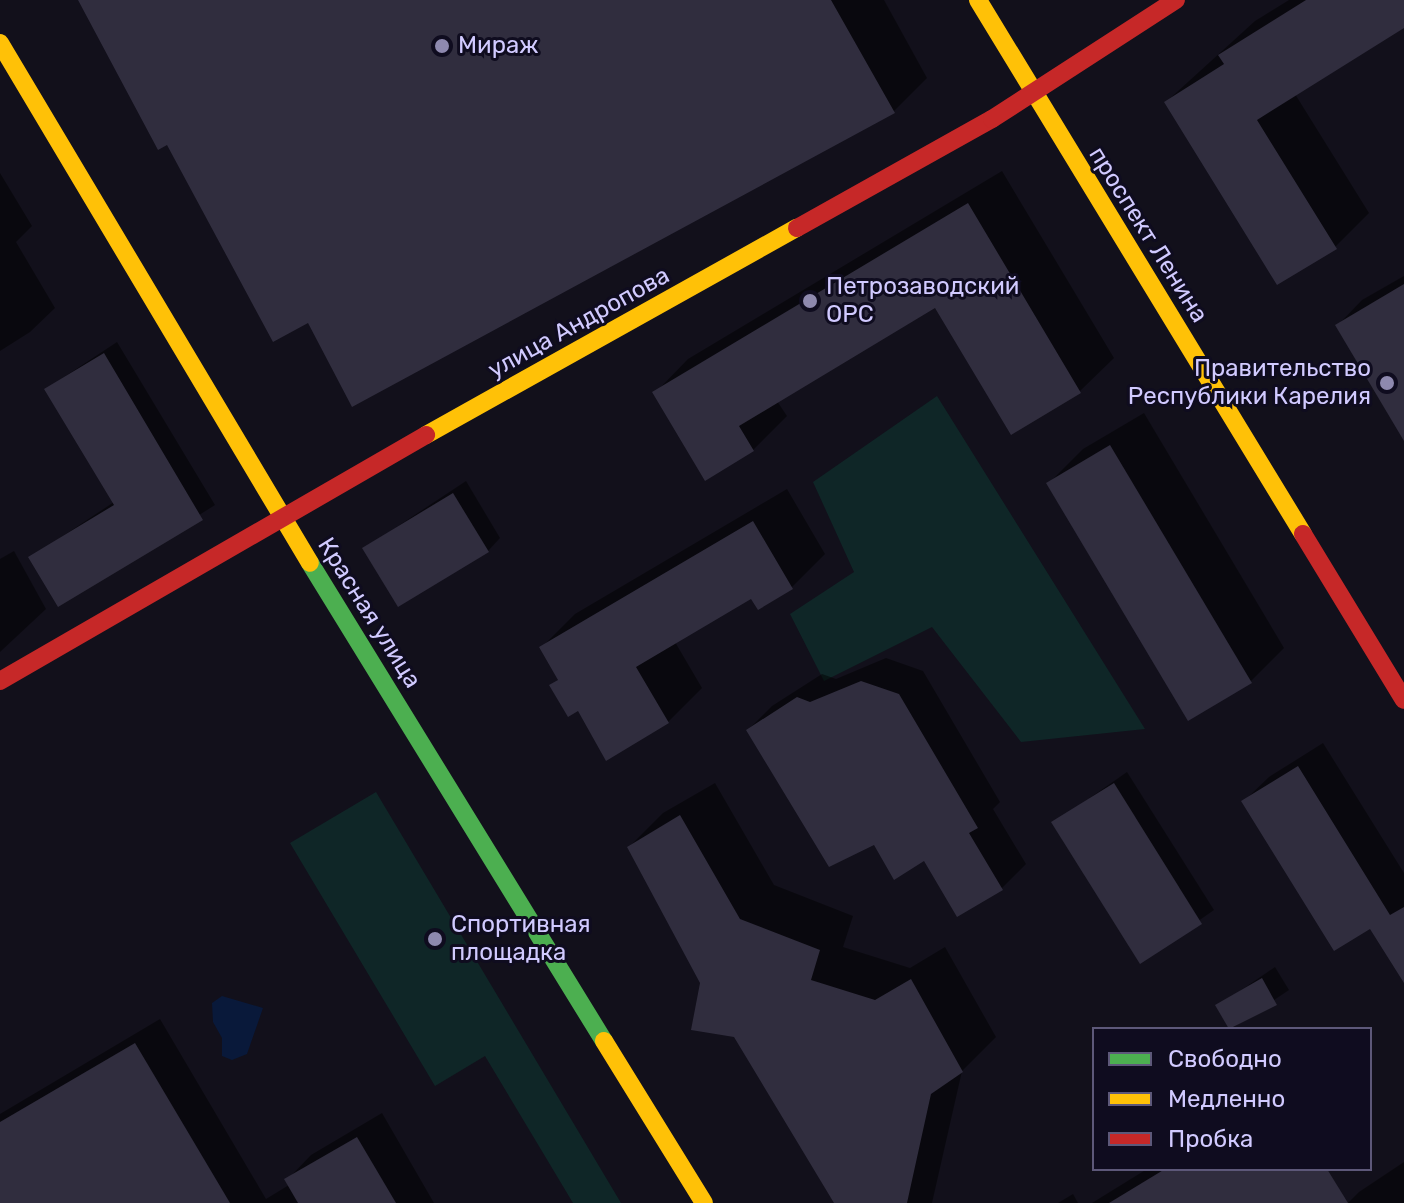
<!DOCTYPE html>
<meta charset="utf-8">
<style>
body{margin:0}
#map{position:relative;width:1404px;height:1203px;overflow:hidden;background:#12101b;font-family:Rubik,sans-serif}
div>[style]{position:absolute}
.green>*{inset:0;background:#0f2627}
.water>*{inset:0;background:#09193a}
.shadow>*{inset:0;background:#0007}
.building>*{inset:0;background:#302d3e}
.fast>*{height:18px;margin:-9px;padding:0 9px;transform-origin:9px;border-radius:9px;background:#4caf50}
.slow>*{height:18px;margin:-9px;padding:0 9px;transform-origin:9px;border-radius:9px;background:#ffc107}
.jam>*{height:18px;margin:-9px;padding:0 9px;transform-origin:9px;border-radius:9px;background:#c62828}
.dots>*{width:22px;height:22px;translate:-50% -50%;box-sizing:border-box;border:4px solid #0f0c1f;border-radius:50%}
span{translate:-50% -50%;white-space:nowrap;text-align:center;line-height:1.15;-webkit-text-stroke:6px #0f0c1f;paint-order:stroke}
.poi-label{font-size:24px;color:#d1caff}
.left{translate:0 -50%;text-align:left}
.right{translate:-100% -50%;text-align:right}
.street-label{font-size:24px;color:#d1caff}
.legend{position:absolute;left:1092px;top:1027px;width:280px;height:144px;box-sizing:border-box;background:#0f0c1f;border:2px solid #5d5879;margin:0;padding:10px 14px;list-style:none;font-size:24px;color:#d1caff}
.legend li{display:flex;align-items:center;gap:16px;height:40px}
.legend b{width:40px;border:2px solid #5d5879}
</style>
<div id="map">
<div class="green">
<i style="clip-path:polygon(937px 396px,1145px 729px,1021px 742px,932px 627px,824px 681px,790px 614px,854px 572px,813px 482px)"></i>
<i style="clip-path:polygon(376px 792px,621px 1203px,573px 1203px,485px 1056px,435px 1086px,290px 843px)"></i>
</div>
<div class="water">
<i style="clip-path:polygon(222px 996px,263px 1008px,247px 1054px,232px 1060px,222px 1056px,222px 1038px,213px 1022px,212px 1003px)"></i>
</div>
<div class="shadow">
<i style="clip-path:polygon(80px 0,884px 0,927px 78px,894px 111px,309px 320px,168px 142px)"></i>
<i style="clip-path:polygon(1289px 0,1404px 0,1404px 26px,1295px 94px,1369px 213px,1335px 247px,1166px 102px,1255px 21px)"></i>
<i style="clip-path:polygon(1002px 171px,1114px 358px,1080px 391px,936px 305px,777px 401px,787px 416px,753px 450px,655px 393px,688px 359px)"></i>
<i style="clip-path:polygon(0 173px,32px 226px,16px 242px,55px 308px,30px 332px,0 351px)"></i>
<i style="clip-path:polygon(1404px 276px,1404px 437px,1338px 325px,1362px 300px)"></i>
<i style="clip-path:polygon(117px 342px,215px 505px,58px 604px,30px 558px,114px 502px,46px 389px)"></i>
<i style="clip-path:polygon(1144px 413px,1284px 648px,1250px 682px,1049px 483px,1083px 449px)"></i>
<i style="clip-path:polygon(466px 481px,500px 538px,488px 551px,365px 548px)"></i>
<i style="clip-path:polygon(787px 489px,825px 554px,792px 587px,752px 596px,675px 642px,702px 688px,668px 722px,578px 709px,552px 686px,560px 678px,542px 647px,575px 614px)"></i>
<i style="clip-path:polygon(14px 551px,46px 609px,0 652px,0 559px)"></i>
<i style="clip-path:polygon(886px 658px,923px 671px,1000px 802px,993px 809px,1026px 864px,1002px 888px,874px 843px,748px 730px,772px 706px,822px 674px,836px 679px)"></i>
<i style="clip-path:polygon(1323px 743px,1404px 873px,1404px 980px,1371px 926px,1244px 801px,1269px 777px)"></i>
<i style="clip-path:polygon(1127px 772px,1214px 910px,1141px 961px,1054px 823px)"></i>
<i style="clip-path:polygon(715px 783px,774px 885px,853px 916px,843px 947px,910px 968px,945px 947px,996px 1037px,962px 1071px,932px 1203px,836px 1203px,702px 983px,629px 847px,663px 813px)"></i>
<i style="clip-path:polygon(1275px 967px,1289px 990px,1231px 1029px,1218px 1006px)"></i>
<i style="clip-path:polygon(160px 1019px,266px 1199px,289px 1185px,287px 1180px,311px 1155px,382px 1113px,434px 1203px,0 1203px,0 1114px)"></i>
<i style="clip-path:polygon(1404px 1162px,1404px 1203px,1348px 1203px,1359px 1192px)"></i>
<i style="clip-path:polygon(1147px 1169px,1327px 1169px,1302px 1203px,1092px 1203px)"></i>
<i style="clip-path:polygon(1073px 1194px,1078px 1203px,1058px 1203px)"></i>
</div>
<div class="building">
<i style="clip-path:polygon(78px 0,831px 0,895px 113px,352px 407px,308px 323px,273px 342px,167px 145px,158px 150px)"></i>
<i style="clip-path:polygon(1306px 0,1404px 0,1404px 28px,1257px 120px,1337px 249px,1277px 285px,1164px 102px,1224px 64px,1218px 55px)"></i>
<i style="clip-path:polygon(968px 203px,1081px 393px,1011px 435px,935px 308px,739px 426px,754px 451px,705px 481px,652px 392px)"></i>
<i style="clip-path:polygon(1404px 284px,1404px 441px,1335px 325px)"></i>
<i style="clip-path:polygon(104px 353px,203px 520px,58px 607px,28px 557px,114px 505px,44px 389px)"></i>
<i style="clip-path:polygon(1110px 445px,1252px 683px,1188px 721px,1046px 483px)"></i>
<i style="clip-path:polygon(453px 493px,489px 552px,398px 607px,362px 548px)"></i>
<i style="clip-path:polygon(753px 521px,793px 589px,758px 610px,751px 599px,636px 667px,669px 723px,606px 761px,578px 711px,568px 717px,549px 685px,558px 680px,539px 647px)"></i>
<i style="clip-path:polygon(861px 681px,899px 694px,978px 828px,969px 833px,1003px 890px,957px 917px,924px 861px,894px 880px,874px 845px,829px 867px,746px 730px,797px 697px,810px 702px)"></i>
<i style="clip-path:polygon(1298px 766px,1390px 915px,1404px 907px,1404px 983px,1370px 929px,1334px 951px,1241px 801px)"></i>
<i style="clip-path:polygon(1114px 783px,1202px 924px,1140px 964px,1051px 822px)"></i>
<i style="clip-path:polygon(680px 815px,740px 919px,820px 950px,811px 980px,875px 1000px,911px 979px,963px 1072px,931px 1094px,907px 1203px,834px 1203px,734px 1037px,691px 1030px,700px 983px,627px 847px)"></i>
<i style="clip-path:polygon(1262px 978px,1277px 1005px,1229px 1029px,1215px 1005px)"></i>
<i style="clip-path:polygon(135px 1043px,230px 1203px,0 1203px,0 1122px)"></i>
<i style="clip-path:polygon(357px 1137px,396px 1203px,298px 1203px,284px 1179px)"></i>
<i style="clip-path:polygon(1165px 1169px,1327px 1169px,1348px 1203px,1109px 1203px)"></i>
</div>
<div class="fast">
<i style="left:310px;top:563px;width:561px;rotate:58.41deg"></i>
</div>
<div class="slow">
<i style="left:978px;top:0;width:625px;rotate:58.67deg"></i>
<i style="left:0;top:43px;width:605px;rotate:59.2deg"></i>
<i style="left:426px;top:435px;width:425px;rotate:-29.2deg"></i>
<i style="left:604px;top:1041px;width:190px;rotate:58.3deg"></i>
</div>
<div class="jam">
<i style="left:797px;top:228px;width:223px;rotate:-29.2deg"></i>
<i style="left:992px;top:119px;width:219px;rotate:-32.9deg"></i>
<i style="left:1303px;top:534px;width:194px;rotate:58.7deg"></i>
<i style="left:0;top:681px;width:492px;rotate:-30deg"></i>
</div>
<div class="dots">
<i style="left:442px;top:46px;background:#8e89af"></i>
<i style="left:810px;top:301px;background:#8e89af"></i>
<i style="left:1387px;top:383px;background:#8e89af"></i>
<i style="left:435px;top:939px;background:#8e89af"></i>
</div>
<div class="poi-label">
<span class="left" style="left:458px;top:46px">Мираж</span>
<span class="left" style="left:826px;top:301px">Петрозаводский<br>ОРС</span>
<span class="right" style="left:1371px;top:383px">Правительство<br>Республики Карелия</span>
<span class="left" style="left:451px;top:939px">Спортивная<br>площадка</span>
</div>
<div class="street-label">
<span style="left:1148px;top:235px;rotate:58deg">проспект Ленина</span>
<span style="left:579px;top:323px;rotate:-29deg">улица Андропова</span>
<span style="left:369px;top:613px;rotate:58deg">Красная улица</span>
</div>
<ul class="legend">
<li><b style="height:10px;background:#4caf50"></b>Свободно</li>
<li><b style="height:10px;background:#ffc107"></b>Медленно</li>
<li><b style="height:10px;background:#c62828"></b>Пробка</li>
</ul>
</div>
